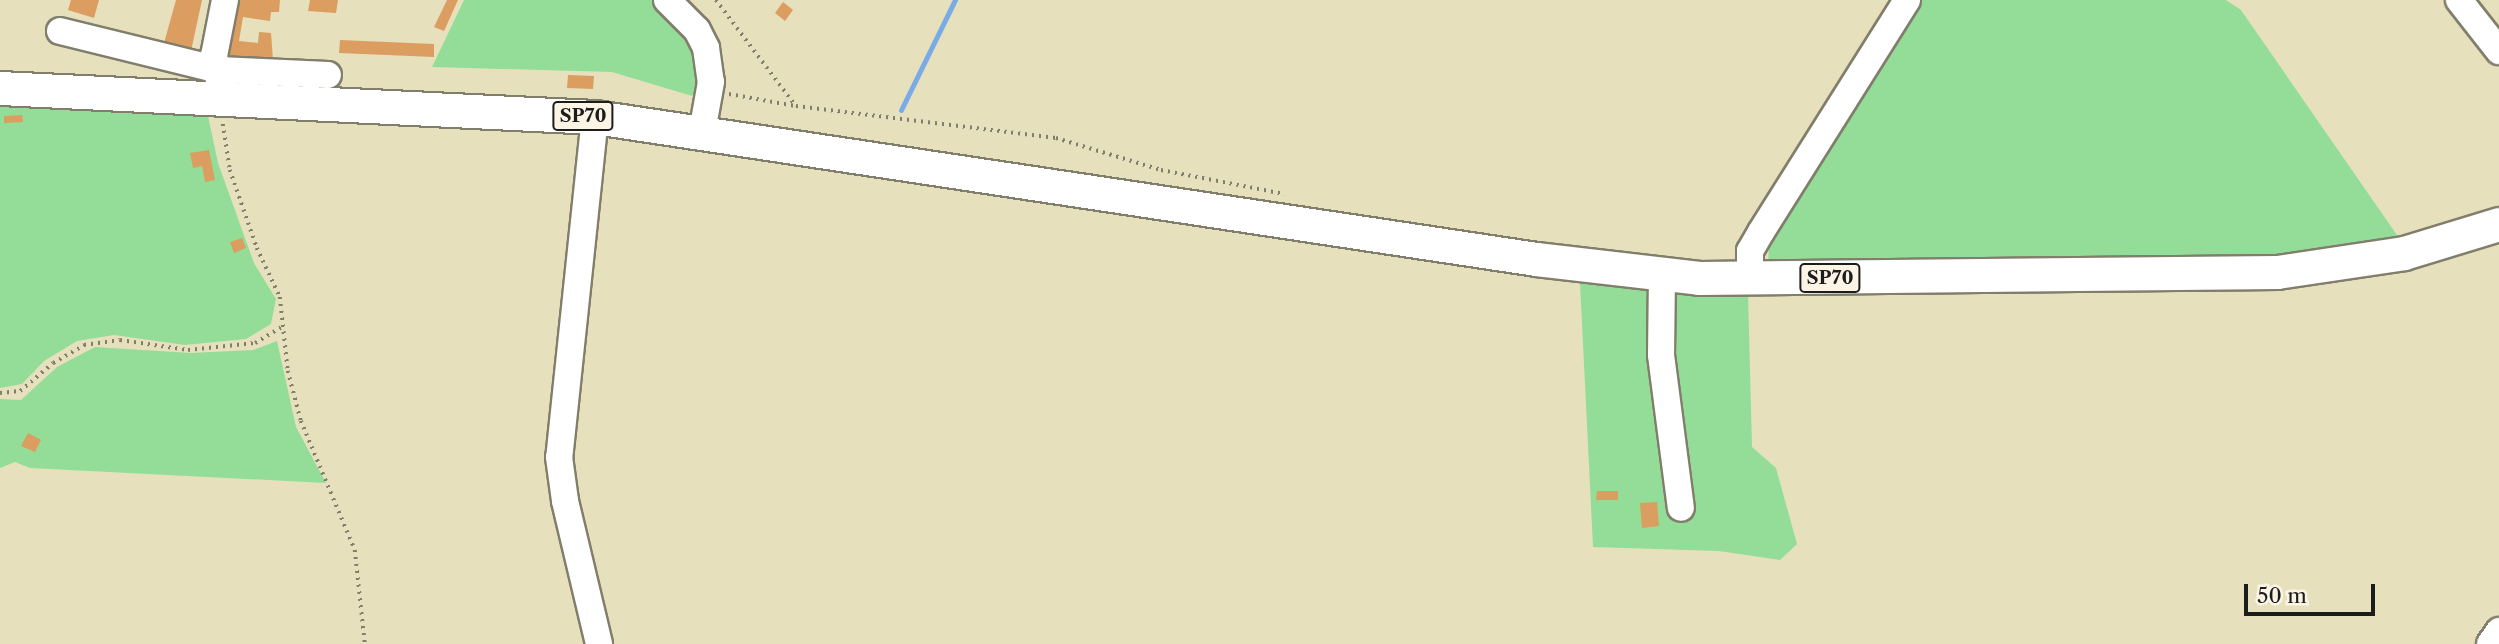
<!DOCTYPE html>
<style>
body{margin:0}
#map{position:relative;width:2499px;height:644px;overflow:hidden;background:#e7e0bd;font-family:"Libre Caslon Text",serif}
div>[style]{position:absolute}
.green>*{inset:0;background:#93dd99}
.stream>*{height:5px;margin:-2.5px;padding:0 2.5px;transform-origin:2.5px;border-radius:2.5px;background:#79ace6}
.building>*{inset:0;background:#db9d60}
.path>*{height:3.5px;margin-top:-1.75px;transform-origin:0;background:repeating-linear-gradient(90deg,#827e6c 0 2px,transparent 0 7px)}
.roads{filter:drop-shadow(2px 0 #827e6c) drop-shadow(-2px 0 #827e6c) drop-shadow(0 2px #827e6c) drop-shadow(0 -2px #827e6c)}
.minor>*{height:26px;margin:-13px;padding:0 13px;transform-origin:13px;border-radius:13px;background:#fff}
.major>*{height:33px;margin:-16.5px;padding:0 16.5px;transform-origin:16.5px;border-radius:16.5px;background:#fff}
span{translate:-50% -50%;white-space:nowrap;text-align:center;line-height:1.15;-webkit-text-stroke:5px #fcf5e5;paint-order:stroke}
.shield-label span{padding:2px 5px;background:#fcf5e5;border:2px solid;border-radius:5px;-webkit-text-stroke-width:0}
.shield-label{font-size:19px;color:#1c1c1c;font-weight:700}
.scale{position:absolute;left:2244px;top:584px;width:131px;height:32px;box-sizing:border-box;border:4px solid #1c1c1c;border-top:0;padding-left:9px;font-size:21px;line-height:24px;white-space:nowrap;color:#1c1c1c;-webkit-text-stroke:5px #fcf5e5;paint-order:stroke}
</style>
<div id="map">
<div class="green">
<i style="clip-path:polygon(464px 0,657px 0,696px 43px,696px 89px,692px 96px,612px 72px,432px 67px)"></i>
<i style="clip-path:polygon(1921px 0,2226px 0,2241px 10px,2399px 238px,2316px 254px,1768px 271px,1769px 238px)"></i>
<i style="clip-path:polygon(0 97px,207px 111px,218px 163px,254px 263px,276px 299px,271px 324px,246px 339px,185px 345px,114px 335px,77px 341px,44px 361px,22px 384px,0 388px)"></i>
<i style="clip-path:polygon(1580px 283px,1748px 293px,1752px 447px,1776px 468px,1797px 544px,1780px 560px,1719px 551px,1593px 547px)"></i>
<i style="clip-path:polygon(277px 341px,296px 427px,326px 483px,30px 468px,15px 462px,0 468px,0 399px,21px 400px,57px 367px,95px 347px,191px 353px,253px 350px)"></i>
</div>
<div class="stream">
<i style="left:901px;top:110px;width:123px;rotate:-63.9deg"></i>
</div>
<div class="building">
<i style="clip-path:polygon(71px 0,99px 0,94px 18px,68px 10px)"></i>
<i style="clip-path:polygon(176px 0,202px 0,191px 51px,164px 43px)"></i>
<i style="clip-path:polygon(234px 0,280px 0,279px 12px,271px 12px,270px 21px,243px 17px,239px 41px,258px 43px,259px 32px,271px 33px,273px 60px,223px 57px)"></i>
<i style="clip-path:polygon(310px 0,338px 0,336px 13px,308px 11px)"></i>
<i style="clip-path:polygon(447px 0,458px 0,444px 31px,434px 27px)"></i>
<i style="clip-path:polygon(783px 2px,793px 10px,785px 21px,775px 13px)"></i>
<i style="clip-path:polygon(340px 40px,434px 44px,434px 57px,339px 53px)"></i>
<i style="clip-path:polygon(568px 75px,594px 76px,593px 89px,567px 88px)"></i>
<i style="clip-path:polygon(22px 115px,23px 122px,4px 123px,4px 116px)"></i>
<i style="clip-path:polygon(209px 150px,215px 180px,205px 182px,202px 166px,193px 168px,190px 153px)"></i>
<i style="clip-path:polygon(242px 238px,246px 248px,234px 253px,230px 242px)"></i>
<i style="clip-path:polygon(28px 433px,41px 440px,35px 452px,21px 446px)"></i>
<i style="clip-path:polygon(1597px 491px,1618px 491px,1618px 500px,1596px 500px)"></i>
<i style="clip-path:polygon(1657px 502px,1659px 526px,1642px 528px,1640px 503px)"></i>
</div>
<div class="path">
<i style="left:716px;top:0;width:133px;rotate:53deg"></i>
<i style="left:796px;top:106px;width:262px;rotate:7deg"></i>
<i style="left:1056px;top:138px;width:110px;rotate:16.9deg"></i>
<i style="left:1161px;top:170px;width:126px;rotate:11deg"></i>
<i style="left:729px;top:94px;width:68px;rotate:10.2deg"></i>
<i style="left:223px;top:124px;width:47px;rotate:81.3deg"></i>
<i style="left:230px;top:170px;width:83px;rotate:70.9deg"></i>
<i style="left:257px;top:248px;width:54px;rotate:64.9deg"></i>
<i style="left:280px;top:297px;width:74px;rotate:83.8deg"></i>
<i style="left:288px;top:371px;width:52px;rotate:75.4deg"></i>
<i style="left:301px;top:421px;width:140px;rotate:67.3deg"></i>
<i style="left:355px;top:550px;width:95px;rotate:83.9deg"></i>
<i style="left:0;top:393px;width:20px;rotate:-6deg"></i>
<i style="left:20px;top:391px;width:43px;rotate:-40.3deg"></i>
<i style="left:53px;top:363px;width:36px;rotate:-30deg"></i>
<i style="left:84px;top:345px;width:36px;rotate:-8deg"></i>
<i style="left:120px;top:340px;width:69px;rotate:8.4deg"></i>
<i style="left:188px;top:350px;width:67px;rotate:-6deg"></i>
<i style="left:255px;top:343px;width:33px;rotate:-31deg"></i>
</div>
<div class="roads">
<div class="minor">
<i style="left:667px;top:0;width:42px;rotate:45deg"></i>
<i style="left:697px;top:30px;width:20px;rotate:63deg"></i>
<i style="left:706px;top:48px;width:34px;rotate:82deg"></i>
<i style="left:711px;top:82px;width:51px;rotate:100.2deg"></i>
<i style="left:2459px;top:0;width:65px;rotate:51.9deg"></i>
<i style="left:60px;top:31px;width:164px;rotate:13.8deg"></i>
<i style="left:219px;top:70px;width:109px;rotate:2.6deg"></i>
<i style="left:220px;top:85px;width:30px;rotate:-102deg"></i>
<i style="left:214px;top:56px;width:57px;rotate:-78.9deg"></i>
<i style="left:595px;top:117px;width:342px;rotate:96deg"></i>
<i style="left:559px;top:457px;width:44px;rotate:82.2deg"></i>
<i style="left:565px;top:501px;width:147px;rotate:76.6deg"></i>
<i style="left:1662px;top:274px;width:81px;rotate:90.7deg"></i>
<i style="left:1661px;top:355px;width:154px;rotate:82.6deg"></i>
<i style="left:1750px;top:280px;width:29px;rotate:-90deg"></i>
<i style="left:1750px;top:251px;width:22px;rotate:-60deg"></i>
<i style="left:1761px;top:232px;width:274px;rotate:-57.8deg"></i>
<i style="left:2490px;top:644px;width:16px;rotate:-55deg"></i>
</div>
<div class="major">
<i style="left:0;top:88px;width:596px;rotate:2.79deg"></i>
<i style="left:595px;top:117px;width:952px;rotate:8.58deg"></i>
<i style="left:1536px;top:259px;width:164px;rotate:6.6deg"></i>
<i style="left:1699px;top:278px;width:578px;rotate:-0.59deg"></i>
<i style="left:2277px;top:272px;width:128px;rotate:-8.5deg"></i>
<i style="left:2404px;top:253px;width:99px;rotate:-17deg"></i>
</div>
</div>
<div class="shield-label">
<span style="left:583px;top:116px">SP70</span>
<span style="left:1830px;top:278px">SP70</span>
</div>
<div class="scale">50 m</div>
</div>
